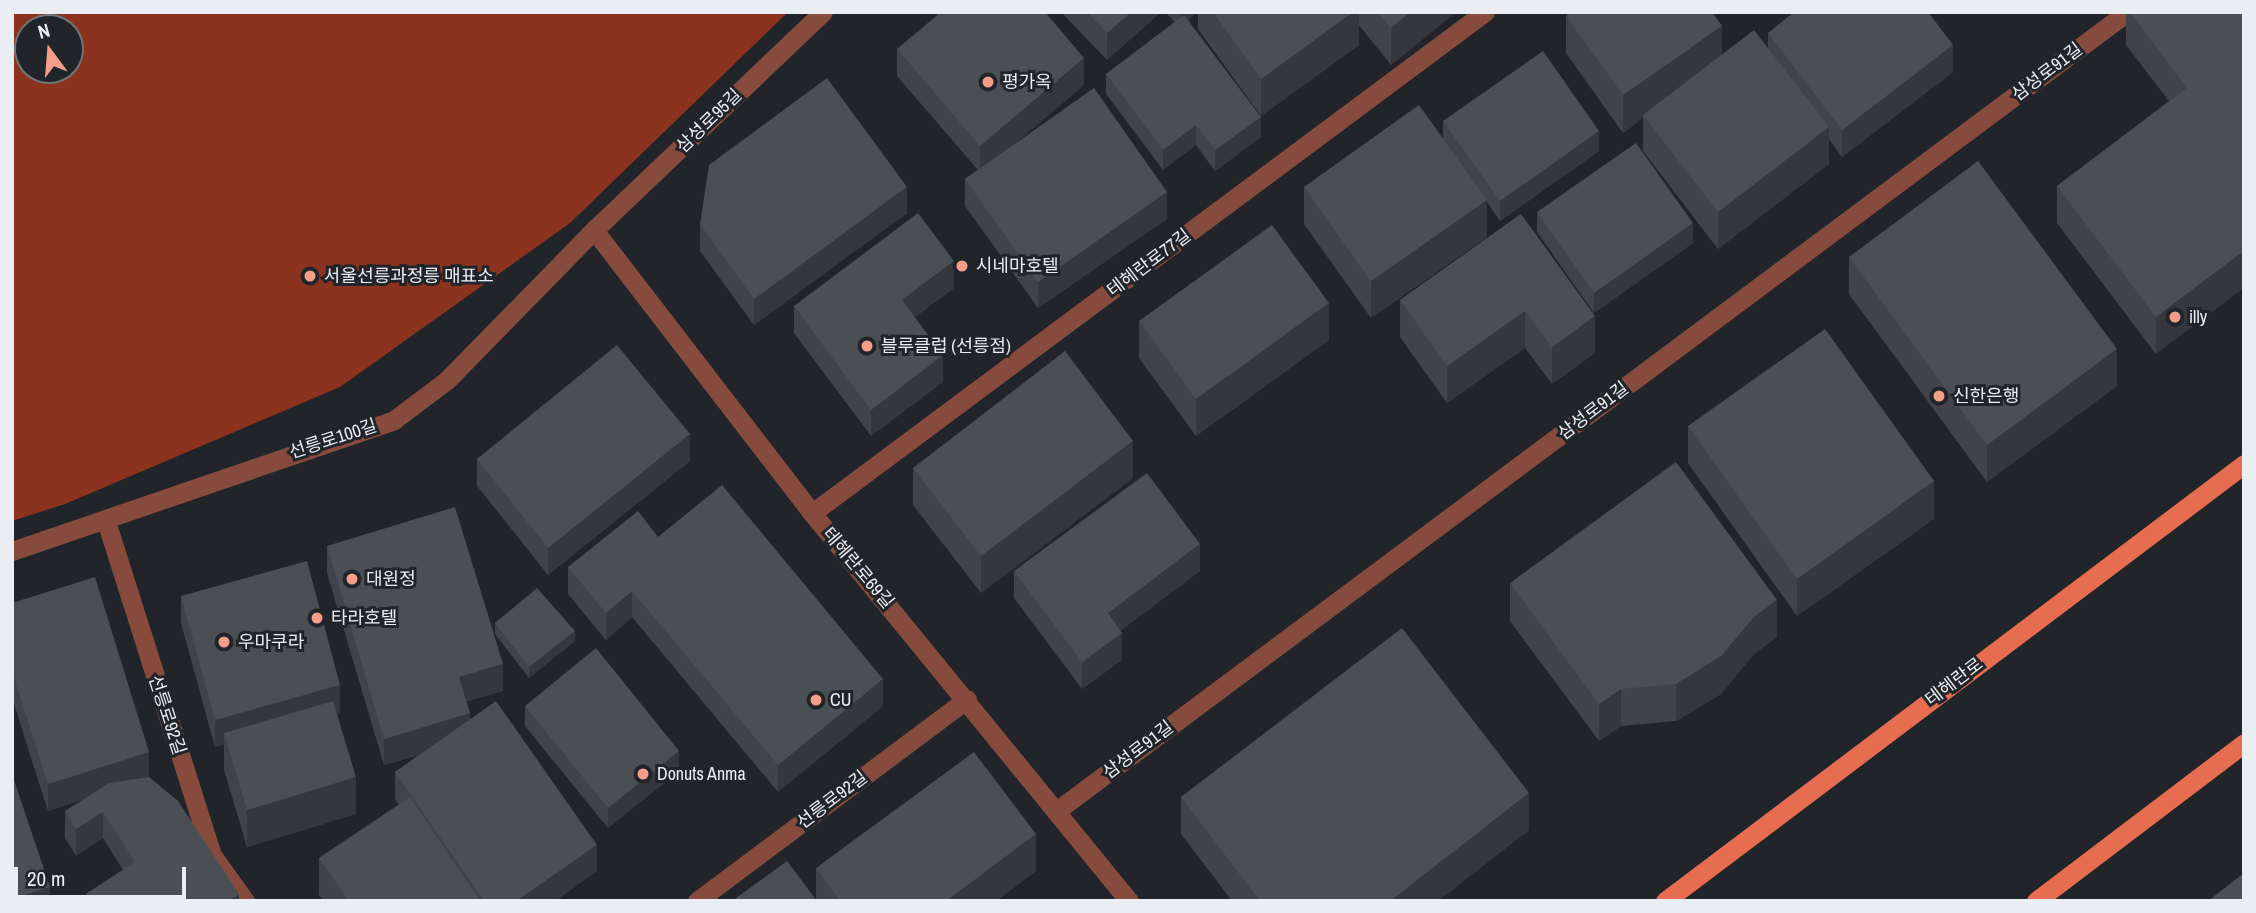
<!DOCTYPE html>
<meta charset="utf-8">
<style>
body{margin:0}
#map{position:relative;width:2256px;height:913px;overflow:hidden;background:#21252a;font-family:"Archivo Narrow","Noto Sans KR",sans-serif}
div>[style]{position:absolute}
.forest>*{inset:0;background:#8b331e}
.service>*{height:19px;margin:-9.5px;padding:0 9.5px;transform-origin:9.5px;border-radius:9.5px;background:#864b3d}
.tertiary>*{height:19px;margin:-9.5px;padding:0 9.5px;transform-origin:9.5px;border-radius:9.5px;background:#864b3d}
.primary>*{height:19px;margin:-9.5px;padding:0 9.5px;transform-origin:9.5px;border-radius:9.5px;background:#e66d50}
.wall>*{inset:0;background:#404448}
.shaded-wall>*{inset:0;background:#34373b}
.building>*{inset:0;background:#4a4f54}
.dots>*{width:19px;height:19px;translate:-50% -50%;box-sizing:border-box;border:4px solid #21252a;border-radius:50%}
span{translate:-50% -50%;white-space:nowrap;text-align:center;line-height:1.15;-webkit-text-stroke:6px #21252a;paint-order:stroke}
.street-label{font-size:18px;color:#eaedf1}
.poi-label{font-size:18px;color:#eaedf1}
.left{translate:0 -50%;text-align:left}
.frame{position:absolute;inset:0;border:14px solid #eaedf1;pointer-events:none}
.north{position:absolute;left:14px;top:14px;width:70px;height:70px;box-sizing:border-box;background:#21252a;border:2px solid #71757a;border-radius:50%;rotate:344deg;font-size:19px;font-weight:700;line-height:28px;text-align:center;color:#eaedf1}
.north::after{content:'';display:block;margin:auto;width:24px;height:32px;background:#f49e89;clip-path:polygon(50% 0,100% 100%,50% 72%,0 100%)}
.scale{position:absolute;left:14px;top:867px;width:172px;height:32px;box-sizing:border-box;border:4px solid #eaedf1;border-top:0;padding-left:9px;font-size:21px;line-height:24px;white-space:nowrap;color:#eaedf1;-webkit-text-stroke:5px #21252a;paint-order:stroke}
</style>
<div id="map">
<div class="forest">
<i style="clip-path:polygon(evenodd,12px 12px,788px 12px,570px 223px,340px 387px,65px 504px,12px 521px,12px 12px,28px 28px,70px 28px,70px 70px,28px 70px,28px 28px)"></i>
</div>
<div class="service">
<i style="left:812px;top:513px;width:839px;rotate:-36.67deg"></i>
<i style="left:106px;top:521px;width:350px;rotate:72.4deg"></i>
<i style="left:212px;top:855px;width:57px;rotate:54.3deg"></i>
<i style="left:1059px;top:809px;width:1333px;rotate:-36.73deg"></i>
<i style="left:697px;top:901px;width:337px;rotate:-36.8deg"></i>
</div>
<div class="tertiary">
<i style="left:594px;top:230px;width:357px;rotate:52.4deg"></i>
<i style="left:812px;top:513px;width:501px;rotate:50.75deg"></i>
<i style="left:12px;top:551px;width:404px;rotate:-18.9deg"></i>
<i style="left:394px;top:420px;width:66px;rotate:-37deg"></i>
<i style="left:447px;top:380px;width:210px;rotate:-45.6deg"></i>
<i style="left:594px;top:230px;width:316px;rotate:-43.6deg"></i>
</div>
<div class="primary">
<i style="left:1665px;top:901px;width:725px;rotate:-37.04deg"></i>
<i style="left:2036px;top:901px;width:261px;rotate:-37.2deg"></i>
</div>
<div class="wall">
<i style="clip-path:polygon(1061px 12px,1161px 12px,1107px 60px)"></i>
<i style="clip-path:polygon(1165px 12px,1197px 12px,1188px 20px,1261px 137px,1215px 171px,1196px 145px,1163px 170px,1106px 94px,1106px 74px,1175px 22px)"></i>
<i style="clip-path:polygon(1198px 12px,1456px 12px,1391px 65px,1359px 25px,1359px 45px,1261px 116px,1198px 29px)"></i>
<i style="clip-path:polygon(2126px 12px,2244px 12px,2156px 354px,2057px 223px,2057px 186px,2169px 101px,2126px 45px)"></i>
<i style="clip-path:polygon(1566px 16px,1722px 55px,1768px 48px,1768px 33px,1953px 72px,1842px 157px,1829px 139px,1829px 164px,1718px 249px,1643px 151px,1643px 118px,1623px 133px,1566px 53px)"></i>
<i style="clip-path:polygon(897px 49px,1084px 85px,1012px 146px,1167px 219px,1038px 308px,965px 206px,965px 179px,978px 170px,897px 76px)"></i>
<i style="clip-path:polygon(1443px 121px,1599px 151px,1500px 221px,1487px 202px,1487px 237px,1371px 318px,1304px 224px,1304px 187px,1443px 139px)"></i>
<i style="clip-path:polygon(1537px 212px,1693px 243px,1594px 313px,1537px 232px)"></i>
<i style="clip-path:polygon(907px 213px,754px 325px,700px 251px,700px 224px)"></i>
<i style="clip-path:polygon(1521px 214px,1595px 353px,1552px 384px,1525px 348px,1447px 403px,1400px 337px,1400px 300px)"></i>
<i style="clip-path:polygon(1849px 257px,2117px 386px,1987px 482px,1849px 294px)"></i>
<i style="clip-path:polygon(954px 288px,915px 317px,943px 382px,871px 436px,794px 333px,794px 306px)"></i>
<i style="clip-path:polygon(1139px 321px,1329px 340px,1196px 436px,1139px 358px)"></i>
<i style="clip-path:polygon(1688px 426px,1934px 519px,1797px 616px,1688px 463px)"></i>
<i style="clip-path:polygon(477px 459px,690px 461px,548px 575px,477px 486px)"></i>
<i style="clip-path:polygon(913px 468px,1133px 478px,981px 593px,913px 505px)"></i>
<i style="clip-path:polygon(658px 537px,883px 706px,778px 792px,632px 617px,606px 640px,568px 594px,568px 567px)"></i>
<i style="clip-path:polygon(327px 546px,503px 691px,466px 701px,470px 719px,597px 871px,555px 901px,323px 901px,319px 895px,319px 858px,399px 805px,395px 799px,395px 772px,419px 755px,384px 765px,327px 573px)"></i>
<i style="clip-path:polygon(1014px 571px,1200px 571px,1120px 631px,1122px 660px,1082px 689px,1014px 598px)"></i>
<i style="clip-path:polygon(1510px 583px,1777px 637px,1754px 654px,1721px 694px,1676px 721px,1621px 726px,1599px 741px,1510px 621px)"></i>
<i style="clip-path:polygon(181px 596px,340px 712px,337px 713px,356px 814px,247px 847px,224px 770px,224px 744px,215px 747px,181px 623px)"></i>
<i style="clip-path:polygon(12px 603px,149px 777px,239px 901px,86px 901px,86px 894px,123px 870px,103px 838px,76px 856px,65px 838px,65px 811px,84px 799px,48px 811px,12px 698px)"></i>
<i style="clip-path:polygon(495px 623px,575px 641px,529px 678px,495px 634px)"></i>
<i style="clip-path:polygon(525px 706px,679px 771px,608px 828px,525px 726px)"></i>
<i style="clip-path:polygon(1181px 797px,1529px 830px,1438px 901px,1232px 901px,1181px 834px)"></i>
<i style="clip-path:polygon(816px 868px,1036px 871px,996px 901px,732px 901px,816px 900px)"></i>
</div>
<div class="shaded-wall">
<i style="clip-path:polygon(1131px 12px,1161px 12px,1107px 60px,1107px 33px)"></i>
<i style="clip-path:polygon(1181px 12px,1197px 12px,1181px 27px)"></i>
<i style="clip-path:polygon(1353px 12px,1359px 12px,1359px 45px,1261px 116px,1261px 79px)"></i>
<i style="clip-path:polygon(1410px 12px,1456px 12px,1391px 65px,1391px 28px)"></i>
<i style="clip-path:polygon(1722px 26px,1722px 64px,1643px 115px,1643px 118px,1623px 133px,1623px 95px)"></i>
<i style="clip-path:polygon(1953px 45px,1953px 72px,1842px 157px,1842px 130px)"></i>
<i style="clip-path:polygon(1084px 58px,1084px 85px,980px 173px,980px 146px)"></i>
<i style="clip-path:polygon(1261px 117px,1261px 137px,1215px 171px,1215px 150px)"></i>
<i style="clip-path:polygon(1196px 125px,1196px 145px,1163px 170px,1163px 150px)"></i>
<i style="clip-path:polygon(1829px 127px,1829px 164px,1718px 249px,1718px 212px)"></i>
<i style="clip-path:polygon(1599px 131px,1599px 151px,1500px 221px,1500px 201px)"></i>
<i style="clip-path:polygon(907px 187px,907px 213px,754px 325px,754px 299px)"></i>
<i style="clip-path:polygon(1167px 192px,1167px 219px,1038px 308px,1038px 282px)"></i>
<i style="clip-path:polygon(1487px 200px,1487px 237px,1371px 318px,1371px 281px)"></i>
<i style="clip-path:polygon(1693px 223px,1693px 243px,1594px 313px,1594px 293px)"></i>
<i style="clip-path:polygon(2244px 251px,2244px 288px,2156px 354px,2156px 317px)"></i>
<i style="clip-path:polygon(954px 261px,954px 288px,902px 327px,902px 300px)"></i>
<i style="clip-path:polygon(1329px 303px,1329px 340px,1196px 436px,1196px 399px)"></i>
<i style="clip-path:polygon(1525px 311px,1525px 348px,1447px 403px,1447px 366px)"></i>
<i style="clip-path:polygon(1595px 316px,1595px 353px,1552px 384px,1552px 347px)"></i>
<i style="clip-path:polygon(2117px 349px,2117px 386px,1987px 482px,1987px 445px)"></i>
<i style="clip-path:polygon(943px 355px,943px 382px,871px 436px,871px 410px)"></i>
<i style="clip-path:polygon(690px 434px,690px 461px,548px 575px,548px 548px)"></i>
<i style="clip-path:polygon(1133px 441px,1133px 478px,981px 593px,981px 556px)"></i>
<i style="clip-path:polygon(1934px 481px,1934px 519px,1797px 616px,1797px 579px)"></i>
<i style="clip-path:polygon(1200px 544px,1200px 571px,1108px 640px,1108px 613px)"></i>
<i style="clip-path:polygon(632px 591px,632px 617px,606px 640px,606px 613px)"></i>
<i style="clip-path:polygon(1777px 600px,1777px 637px,1754px 654px,1721px 694px,1676px 721px,1676px 684px,1754px 617px)"></i>
<i style="clip-path:polygon(575px 631px,575px 641px,529px 678px,529px 667px)"></i>
<i style="clip-path:polygon(1122px 633px,1122px 660px,1082px 689px,1082px 662px)"></i>
<i style="clip-path:polygon(503px 664px,503px 691px,459px 704px,459px 677px)"></i>
<i style="clip-path:polygon(883px 679px,883px 706px,778px 792px,778px 765px)"></i>
<i style="clip-path:polygon(340px 685px,340px 712px,227px 743px,224px 733px,224px 744px,215px 747px,215px 720px)"></i>
<i style="clip-path:polygon(1621px 689px,1621px 726px,1599px 741px,1599px 704px)"></i>
<i style="clip-path:polygon(470px 713px,470px 740px,384px 765px,384px 739px)"></i>
<i style="clip-path:polygon(679px 751px,679px 771px,608px 828px,608px 808px)"></i>
<i style="clip-path:polygon(149px 752px,149px 778px,48px 811px,48px 784px)"></i>
<i style="clip-path:polygon(356px 777px,356px 814px,247px 847px,247px 810px)"></i>
<i style="clip-path:polygon(1529px 793px,1529px 830px,1438px 901px,1390px 901px)"></i>
<i style="clip-path:polygon(103px 812px,103px 838px,76px 856px,76px 829px)"></i>
<i style="clip-path:polygon(1036px 834px,1036px 871px,996px 901px,946px 901px)"></i>
<i style="clip-path:polygon(597px 845px,597px 871px,555px 901px,516px 901px)"></i>
<i style="clip-path:polygon(50px 887px,50px 901px,12px 901px,12px 899px)"></i>
<i style="clip-path:polygon(239px 894px,239px 901px,229px 901px)"></i>
</div>
<div class="building">
<i style="clip-path:polygon(941px 12px,1045px 12px,1084px 58px,980px 146px,897px 49px)"></i>
<i style="clip-path:polygon(1087px 12px,1131px 12px,1107px 33px)"></i>
<i style="clip-path:polygon(1213px 12px,1353px 12px,1261px 79px)"></i>
<i style="clip-path:polygon(1378px 12px,1410px 12px,1391px 28px)"></i>
<i style="clip-path:polygon(1571px 12px,1712px 12px,1722px 26px,1623px 95px,1566px 16px)"></i>
<i style="clip-path:polygon(1794px 12px,1928px 12px,1953px 45px,1842px 130px,1768px 33px)"></i>
<i style="clip-path:polygon(2130px 12px,2244px 13px,2244px 251px,2156px 317px,2057px 186px,2187px 88px)"></i>
<i style="clip-path:polygon(1184px 15px,1261px 117px,1215px 150px,1196px 125px,1163px 150px,1106px 74px)"></i>
<i style="clip-path:polygon(1754px 30px,1829px 127px,1718px 212px,1643px 115px)"></i>
<i style="clip-path:polygon(1543px 51px,1599px 131px,1500px 201px,1443px 121px)"></i>
<i style="clip-path:polygon(827px 78px,907px 187px,754px 299px,700px 224px,709px 165px)"></i>
<i style="clip-path:polygon(1094px 88px,1167px 192px,1038px 282px,965px 179px)"></i>
<i style="clip-path:polygon(1419px 105px,1487px 200px,1371px 281px,1304px 187px)"></i>
<i style="clip-path:polygon(1636px 143px,1693px 223px,1594px 293px,1537px 212px)"></i>
<i style="clip-path:polygon(1978px 161px,2117px 349px,1987px 445px,1849px 257px)"></i>
<i style="clip-path:polygon(918px 213px,954px 261px,902px 300px,943px 355px,871px 410px,794px 306px)"></i>
<i style="clip-path:polygon(1521px 214px,1595px 316px,1552px 347px,1525px 311px,1447px 366px,1400px 300px)"></i>
<i style="clip-path:polygon(1272px 225px,1329px 303px,1196px 399px,1139px 321px)"></i>
<i style="clip-path:polygon(1825px 329px,1934px 481px,1797px 579px,1688px 426px)"></i>
<i style="clip-path:polygon(617px 345px,690px 434px,548px 548px,477px 459px)"></i>
<i style="clip-path:polygon(1065px 351px,1133px 441px,981px 556px,913px 468px)"></i>
<i style="clip-path:polygon(1676px 462px,1777px 600px,1754px 617px,1721px 656px,1676px 684px,1621px 689px,1599px 704px,1510px 583px)"></i>
<i style="clip-path:polygon(1147px 473px,1200px 544px,1108px 613px,1122px 633px,1082px 662px,1014px 571px)"></i>
<i style="clip-path:polygon(722px 485px,883px 679px,778px 765px,632px 591px,606px 613px,568px 567px,638px 511px,658px 537px)"></i>
<i style="clip-path:polygon(455px 507px,503px 664px,459px 677px,470px 713px,384px 739px,327px 546px)"></i>
<i style="clip-path:polygon(307px 561px,340px 685px,215px 720px,181px 596px)"></i>
<i style="clip-path:polygon(95px 577px,149px 752px,48px 784px,12px 671px,12px 603px)"></i>
<i style="clip-path:polygon(537px 588px,575px 631px,529px 667px,495px 623px)"></i>
<i style="clip-path:polygon(1402px 628px,1529px 793px,1390px 901px,1260px 901px,1181px 797px)"></i>
<i style="clip-path:polygon(596px 648px,679px 751px,608px 808px,525px 706px)"></i>
<i style="clip-path:polygon(333px 701px,356px 777px,247px 810px,224px 733px)"></i>
<i style="clip-path:polygon(496px 701px,597px 845px,516px 901px,484px 901px,395px 772px)"></i>
<i style="clip-path:polygon(974px 752px,1036px 834px,946px 901px,840px 901px,816px 868px)"></i>
<i style="clip-path:polygon(12px 774px,50px 887px,12px 899px)"></i>
<i style="clip-path:polygon(149px 777px,178px 801px,239px 894px,229px 901px,90px 901px,86px 894px,135px 862px,103px 812px,76px 829px,65px 811px,109px 783px)"></i>
<i style="clip-path:polygon(410px 797px,480px 901px,349px 901px,319px 858px)"></i>
<i style="clip-path:polygon(787px 861px,817px 901px,732px 901px)"></i>
<i style="clip-path:polygon(2244px 873px,2244px 901px,2208px 901px)"></i>
</div>
<div class="dots">
<i style="left:988px;top:82px;background:#f49e89"></i>
<i style="left:962px;top:266px;background:#f49e89"></i>
<i style="left:310px;top:276px;background:#f49e89"></i>
<i style="left:2175px;top:317px;background:#f49e89"></i>
<i style="left:867px;top:346px;background:#f49e89"></i>
<i style="left:1939px;top:396px;background:#f49e89"></i>
<i style="left:352px;top:579px;background:#f49e89"></i>
<i style="left:317px;top:618px;background:#f49e89"></i>
<i style="left:224px;top:642px;background:#f49e89"></i>
<i style="left:816px;top:700px;background:#f49e89"></i>
<i style="left:643px;top:774px;background:#f49e89"></i>
</div>
<div class="street-label">
<span style="left:2047px;top:72px;rotate:-37deg">삼성로91길</span>
<span style="left:709px;top:121px;rotate:-44deg">삼성로95길</span>
<span style="left:1149px;top:263px;rotate:-37deg">테헤란로77길</span>
<span style="left:1593px;top:411px;rotate:-37deg">삼성로91길</span>
<span style="left:333px;top:439px;rotate:-18deg">선릉로100길</span>
<span style="left:858px;top:568px;rotate:50deg">테헤란로69길</span>
<span style="left:1954px;top:682px;rotate:-37deg">테헤란로</span>
<span style="left:167px;top:715px;rotate:72deg">선릉로92길</span>
<span style="left:1138px;top:750px;rotate:-37deg">삼성로91길</span>
<span style="left:832px;top:800px;rotate:-37deg">선릉로92길</span>
</div>
<div class="poi-label">
<span class="left" style="left:1002px;top:82px">평가옥</span>
<span class="left" style="left:976px;top:266px">시네마호텔</span>
<span class="left" style="left:324px;top:276px">서울선릉과정릉 매표소</span>
<span class="left" style="left:2189px;top:317px">illy</span>
<span class="left" style="left:881px;top:346px">블루클럽 (선릉점)</span>
<span class="left" style="left:1953px;top:396px">신한은행</span>
<span class="left" style="left:366px;top:579px">대원정</span>
<span class="left" style="left:331px;top:618px">타라호텔</span>
<span class="left" style="left:238px;top:642px">우마쿠라</span>
<span class="left" style="left:830px;top:700px">CU</span>
<span class="left" style="left:657px;top:774px">Donuts Anma</span>
</div>
<div class="frame"></div>
<div class="north">N</div>
<div class="scale">20 m</div>
</div>
